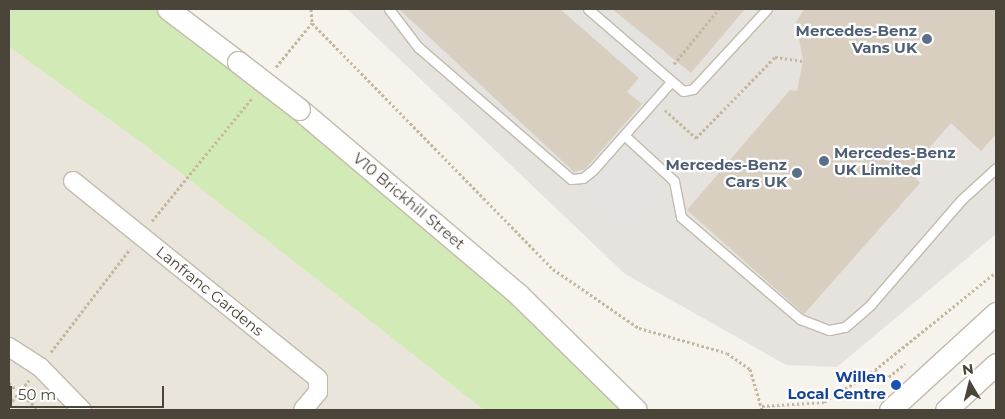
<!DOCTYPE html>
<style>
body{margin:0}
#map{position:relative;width:1005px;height:419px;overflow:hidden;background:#f6f3ec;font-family:Montserrat,sans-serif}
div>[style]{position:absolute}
.residential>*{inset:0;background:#eae5da}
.industrial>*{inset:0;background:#e6e2dd}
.green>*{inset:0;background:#d2eab5}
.parking>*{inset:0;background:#e5e3e0}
.building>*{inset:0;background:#d8cfc1}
.path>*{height:3px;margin-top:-1.5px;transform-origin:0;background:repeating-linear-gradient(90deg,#c4b79f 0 2.5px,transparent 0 5px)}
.roads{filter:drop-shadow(1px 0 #c2bbae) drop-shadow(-1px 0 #c2bbae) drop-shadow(0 1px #c2bbae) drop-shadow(0 -1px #c2bbae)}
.service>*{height:9px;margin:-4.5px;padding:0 4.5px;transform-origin:4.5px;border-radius:4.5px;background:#fff}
.minor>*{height:18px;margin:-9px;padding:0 9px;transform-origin:9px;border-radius:9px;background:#fff}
.tertiary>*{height:21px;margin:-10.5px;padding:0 10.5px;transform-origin:10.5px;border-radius:10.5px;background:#fff}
.bridges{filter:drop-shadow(1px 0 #c2bbae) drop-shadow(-1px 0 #c2bbae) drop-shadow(0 1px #c2bbae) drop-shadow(0 -1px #c2bbae)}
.tertiary-bridge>*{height:21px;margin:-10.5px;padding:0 10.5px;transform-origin:10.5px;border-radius:10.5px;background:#fff}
.dots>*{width:14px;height:14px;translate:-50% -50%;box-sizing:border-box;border:2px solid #fff;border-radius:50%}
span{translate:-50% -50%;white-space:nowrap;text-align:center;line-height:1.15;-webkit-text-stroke:4.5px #fff;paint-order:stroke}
.service-label{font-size:15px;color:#4e5e75;font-weight:700}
.right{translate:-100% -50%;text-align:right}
.left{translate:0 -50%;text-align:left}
.street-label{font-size:15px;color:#4b4439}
.transit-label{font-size:15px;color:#164399;font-weight:700}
.frame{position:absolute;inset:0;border:10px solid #4b4439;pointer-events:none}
.north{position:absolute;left:945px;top:359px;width:50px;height:50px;-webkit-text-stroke:4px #fff;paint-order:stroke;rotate:352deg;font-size:14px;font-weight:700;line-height:20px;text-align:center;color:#4b4439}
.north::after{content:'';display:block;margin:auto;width:18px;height:22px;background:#4b4439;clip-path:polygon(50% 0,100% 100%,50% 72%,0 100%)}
.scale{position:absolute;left:10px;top:386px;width:154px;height:22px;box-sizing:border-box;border:2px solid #4b4439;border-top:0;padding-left:6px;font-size:15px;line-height:18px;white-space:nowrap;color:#4b4439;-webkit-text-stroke:4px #fff;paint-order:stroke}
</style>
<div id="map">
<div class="residential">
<i style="clip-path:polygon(9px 47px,146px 146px,484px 410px,9px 410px)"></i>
</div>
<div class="industrial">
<i style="clip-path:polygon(347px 9px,996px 9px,996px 234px,837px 367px,786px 365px,625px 274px)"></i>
</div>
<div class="green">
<i style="clip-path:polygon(9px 9px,168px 9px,299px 109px,636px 410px,484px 410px,146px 146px,9px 47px)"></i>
</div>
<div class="parking">
<i style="clip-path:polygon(394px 9px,752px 9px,652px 117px,699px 157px,630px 240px,398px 21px)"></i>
</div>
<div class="building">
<i style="clip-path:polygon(399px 9px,560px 9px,639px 78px,627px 92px,642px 104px,585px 169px,574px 172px)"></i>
<i style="clip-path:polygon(612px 9px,745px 9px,691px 73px)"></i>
<i style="clip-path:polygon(804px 9px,996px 9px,996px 134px,981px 151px,951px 123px,910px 170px,920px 183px,804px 314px,687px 210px,790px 90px,797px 91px,803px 61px,796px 22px)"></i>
</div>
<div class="path">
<i style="left:311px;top:9px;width:14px;rotate:86deg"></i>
<i style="left:312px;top:23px;width:344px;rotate:45.6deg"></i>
<i style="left:553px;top:269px;width:104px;rotate:34.5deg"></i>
<i style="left:639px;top:328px;width:91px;rotate:15.9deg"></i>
<i style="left:727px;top:353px;width:28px;rotate:35deg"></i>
<i style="left:750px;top:369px;width:43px;rotate:73.7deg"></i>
<i style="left:674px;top:64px;width:71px;rotate:-50.7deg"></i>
<i style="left:276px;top:67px;width:57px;rotate:-50.7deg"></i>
<i style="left:665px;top:110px;width:42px;rotate:42.1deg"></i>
<i style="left:696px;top:138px;width:113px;rotate:-45.7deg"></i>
<i style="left:775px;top:57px;width:28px;rotate:8deg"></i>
<i style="left:152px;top:221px;width:159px;rotate:-50.9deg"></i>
<i style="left:51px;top:352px;width:130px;rotate:-52.5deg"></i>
<i style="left:875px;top:370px;width:14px;rotate:45deg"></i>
<i style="left:885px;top:380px;width:26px;rotate:-39deg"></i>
<i style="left:9px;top:383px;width:40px;rotate:42deg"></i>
<i style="left:9px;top:405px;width:32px;rotate:-51deg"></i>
<i style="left:762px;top:406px;width:62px;rotate:-3.7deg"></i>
<i style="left:824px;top:402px;width:60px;rotate:-32.1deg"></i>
<i style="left:875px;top:370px;width:156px;rotate:-39deg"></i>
</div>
<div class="roads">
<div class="service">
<i style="left:389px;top:9px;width:48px;rotate:52.7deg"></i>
<i style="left:418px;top:47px;width:202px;rotate:40.8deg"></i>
<i style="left:571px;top:179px;width:12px;rotate:-5deg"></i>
<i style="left:583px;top:178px;width:13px;rotate:-39deg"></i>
<i style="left:593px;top:170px;width:116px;rotate:-48.5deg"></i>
<i style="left:588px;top:9px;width:125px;rotate:40.8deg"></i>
<i style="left:683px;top:91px;width:10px;rotate:-11deg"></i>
<i style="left:693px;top:89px;width:109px;rotate:-47.2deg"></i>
<i style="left:624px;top:135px;width:68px;rotate:42.6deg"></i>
<i style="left:674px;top:181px;width:37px;rotate:79deg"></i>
<i style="left:681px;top:217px;width:157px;rotate:40.6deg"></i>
<i style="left:800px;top:319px;width:31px;rotate:21deg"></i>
<i style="left:829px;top:330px;width:16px;rotate:-11deg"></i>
<i style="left:845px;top:327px;width:35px;rotate:-41deg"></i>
<i style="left:871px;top:304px;width:138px;rotate:-49.1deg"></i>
<i style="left:961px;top:200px;width:47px;rotate:-42.4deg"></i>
</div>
<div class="minor">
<i style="left:73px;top:181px;width:315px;rotate:38.9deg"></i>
<i style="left:318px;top:379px;width:13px;rotate:90deg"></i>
<i style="left:318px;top:392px;width:23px;rotate:130deg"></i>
<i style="left:9px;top:347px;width:37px;rotate:33deg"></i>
<i style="left:40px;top:367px;width:60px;rotate:45.7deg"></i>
</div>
<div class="tertiary">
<i style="left:168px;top:9px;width:88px;rotate:37.1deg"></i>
<i style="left:299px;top:109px;width:287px;rotate:40.2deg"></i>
<i style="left:518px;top:294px;width:165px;rotate:44.5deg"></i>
<i style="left:890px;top:410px;width:144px;rotate:-42.5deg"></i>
<i style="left:946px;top:410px;width:68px;rotate:-42.6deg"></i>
</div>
</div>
<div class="bridges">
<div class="tertiary-bridge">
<i style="left:238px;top:62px;width:77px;rotate:37.6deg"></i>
</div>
</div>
<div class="dots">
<i style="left:927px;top:39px;background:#5c6f8a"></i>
<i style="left:824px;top:161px;background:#5c6f8a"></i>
<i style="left:797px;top:173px;background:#5c6f8a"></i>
<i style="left:896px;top:385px;background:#1a4fb4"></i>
</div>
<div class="service-label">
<span class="right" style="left:917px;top:39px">Mercedes-Benz<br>Vans UK</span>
<span class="left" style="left:834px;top:161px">Mercedes-Benz<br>UK Limited</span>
<span class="right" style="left:787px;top:173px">Mercedes-Benz<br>Cars UK</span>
</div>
<div class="street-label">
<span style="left:409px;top:201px;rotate:40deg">V10 Brickhill Street</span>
<span style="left:210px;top:291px;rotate:39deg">Lanfranc Gardens</span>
</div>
<div class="transit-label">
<span class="right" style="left:886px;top:385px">Willen<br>Local Centre</span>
</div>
<div class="frame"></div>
<div class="north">N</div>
<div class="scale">50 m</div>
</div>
